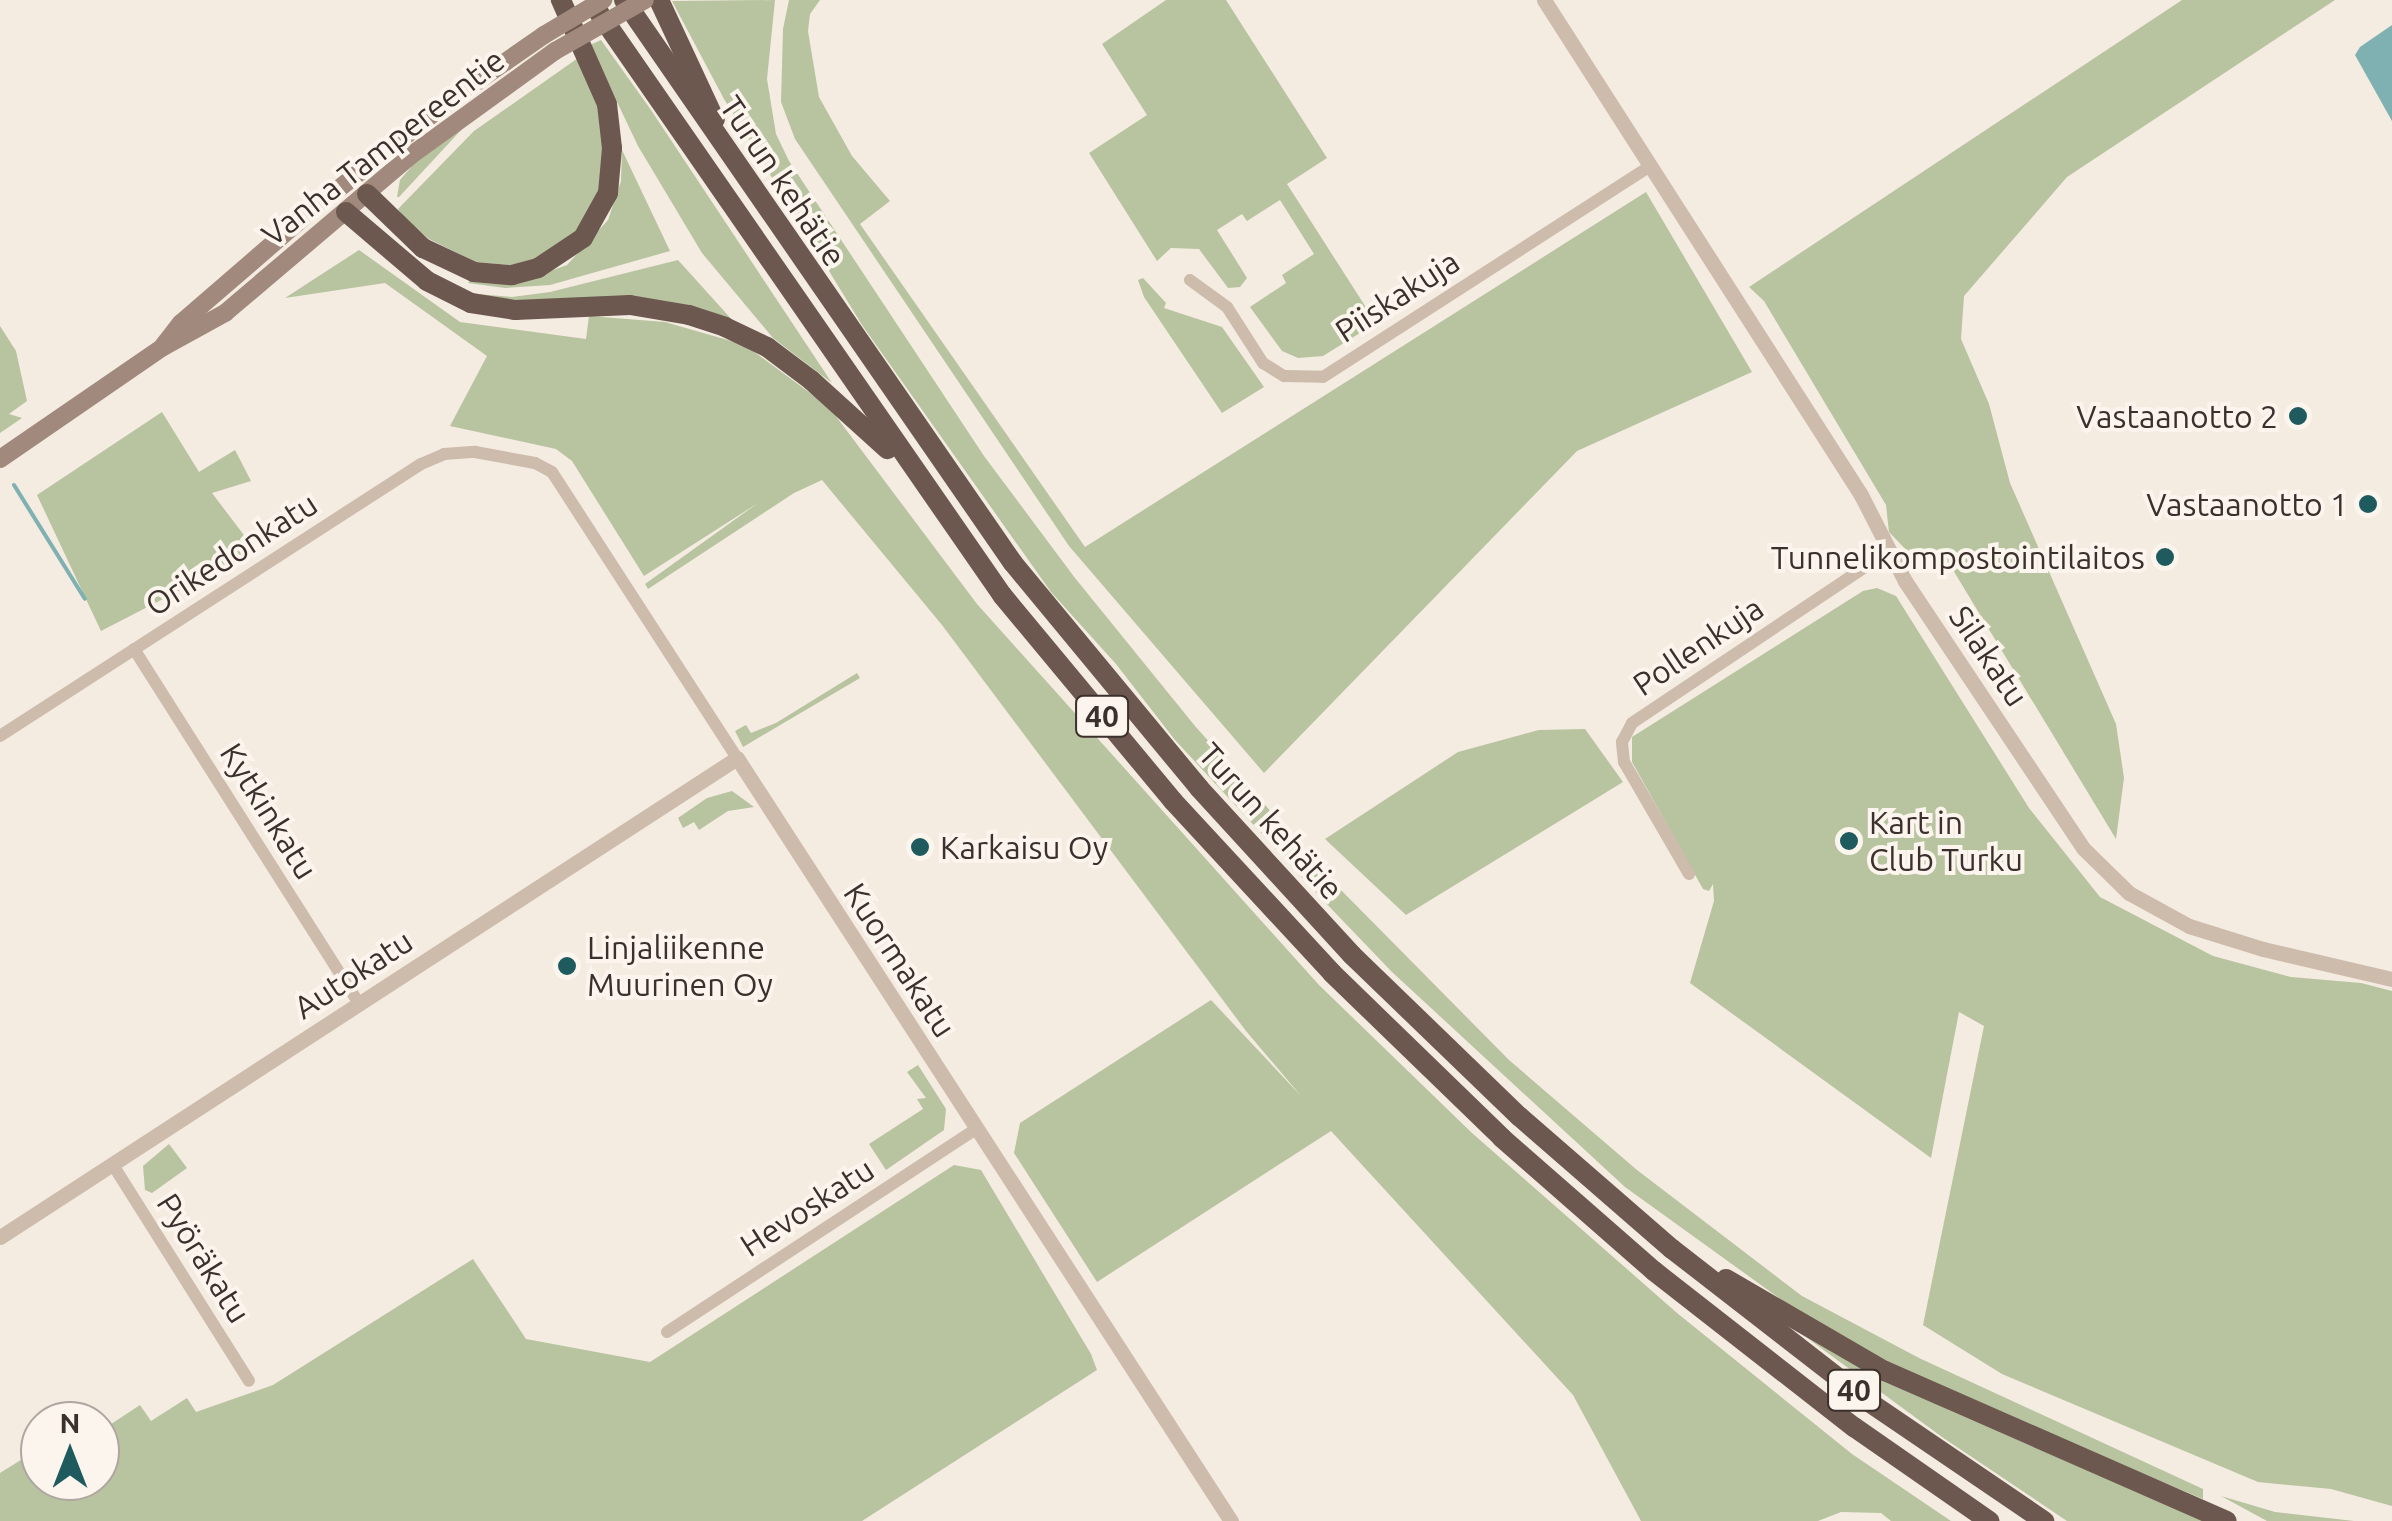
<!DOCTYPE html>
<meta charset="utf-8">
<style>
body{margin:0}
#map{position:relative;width:2392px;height:1521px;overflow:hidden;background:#f4ebe1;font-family:Ubuntu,sans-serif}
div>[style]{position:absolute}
.green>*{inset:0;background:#b8c4a0}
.water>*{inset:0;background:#7fb0b2}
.stream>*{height:4px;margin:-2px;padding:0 2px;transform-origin:2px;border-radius:2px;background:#7fb0b2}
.minor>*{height:12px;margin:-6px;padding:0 6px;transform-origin:6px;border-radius:6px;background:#cdbbac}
.tertiary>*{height:15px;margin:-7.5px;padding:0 7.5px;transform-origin:7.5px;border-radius:7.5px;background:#cdbbac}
.secondary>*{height:18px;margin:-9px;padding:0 9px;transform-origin:9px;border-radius:9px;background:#a18a7d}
.trunk>*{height:20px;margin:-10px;padding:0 10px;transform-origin:10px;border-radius:10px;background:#6c584f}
.secondary-bridge>*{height:18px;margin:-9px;padding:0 9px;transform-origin:9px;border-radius:9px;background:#a18a7d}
.dots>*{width:28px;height:28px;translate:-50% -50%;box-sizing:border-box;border:5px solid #fbf5ee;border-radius:50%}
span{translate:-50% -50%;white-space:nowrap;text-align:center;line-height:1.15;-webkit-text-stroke:8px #fbf5ee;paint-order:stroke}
.shield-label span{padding:2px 8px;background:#fbf5ee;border:2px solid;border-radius:8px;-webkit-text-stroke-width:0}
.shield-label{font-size:30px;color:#3b302b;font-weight:700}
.street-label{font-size:32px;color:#3b302b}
.poi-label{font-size:32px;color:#3b302b}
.right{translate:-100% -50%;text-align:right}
.left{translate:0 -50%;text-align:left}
.north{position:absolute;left:20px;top:1401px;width:100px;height:100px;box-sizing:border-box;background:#fbf5ee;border:2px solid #aea6a0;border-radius:50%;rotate:0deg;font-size:28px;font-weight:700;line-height:40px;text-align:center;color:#3b302b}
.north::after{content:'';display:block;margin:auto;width:35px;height:45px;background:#1f5a5e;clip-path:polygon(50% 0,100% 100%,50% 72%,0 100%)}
</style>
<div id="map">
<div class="green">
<i style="clip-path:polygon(775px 0,767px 79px,776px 134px,789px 161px,984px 456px,1075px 578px,1195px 726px,1338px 887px,1509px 1060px,1637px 1170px,1802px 1296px,1919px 1358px,2203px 1489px,2203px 1499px,1913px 1377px,1804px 1316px,1625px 1187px,1392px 972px,1321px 898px,1175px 740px,1116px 664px,1051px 592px,862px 325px,724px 99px,672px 1px)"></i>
<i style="clip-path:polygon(789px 0,820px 0,810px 14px,808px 31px,819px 97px,852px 156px,890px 201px,860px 224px,1085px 547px,1646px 192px,1752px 372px,1577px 451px,1264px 773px,1069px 546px,795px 139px,781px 102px,783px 29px)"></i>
<i style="clip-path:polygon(1166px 0,1226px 0,1327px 158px,1287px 184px,1376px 323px,1323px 356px,1298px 358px,1282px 351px,1250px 307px,1286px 283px,1282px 275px,1314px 254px,1280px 200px,1247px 221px,1242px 214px,1217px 230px,1247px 278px,1240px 287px,1228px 288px,1199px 249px,1171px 248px,1157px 261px,1089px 153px,1147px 115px,1102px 44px)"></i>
<i style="clip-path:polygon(2182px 0,2335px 0,2067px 177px,1964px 296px,1961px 339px,1989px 404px,2010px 483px,2116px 724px,2124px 778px,2116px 839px,1953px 570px,1913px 557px,1889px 532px,1886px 505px,1764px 301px,1749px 287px)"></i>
<i style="clip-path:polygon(601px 40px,651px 110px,832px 383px,773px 338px,702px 253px,638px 146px,590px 45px)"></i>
<i style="clip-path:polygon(578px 58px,600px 111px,605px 176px,577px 235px,534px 259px,511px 265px,475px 262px,429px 239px,404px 218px,398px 209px,474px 131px)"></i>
<i style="clip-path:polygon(476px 114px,399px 197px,397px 197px,400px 180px,418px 159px)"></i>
<i style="clip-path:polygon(622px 150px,670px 251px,550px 285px,505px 288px,468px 283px,471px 279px,520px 282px,567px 265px,608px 220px,621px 181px)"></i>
<i style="clip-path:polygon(359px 250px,460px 322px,586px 339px,589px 316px,665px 322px,745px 345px,829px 407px,977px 604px,1319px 985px,1472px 1133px,1677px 1313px,1852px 1454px,1951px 1521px,1891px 1521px,1881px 1513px,1841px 1512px,1818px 1521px,1641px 1521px,1573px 1395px,1331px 1131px,1097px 1282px,1014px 1153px,1020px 1123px,1211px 1000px,1301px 1096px,1246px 1031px,942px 625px,822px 480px,794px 493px,648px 589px,645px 584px,758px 503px,644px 576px,572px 461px,556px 449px,450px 426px,487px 356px,385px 283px,285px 298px)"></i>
<i style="clip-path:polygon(678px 260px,734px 322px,512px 302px,464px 293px,512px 297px,550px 292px)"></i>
<i style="clip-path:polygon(1143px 278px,1166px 303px,1164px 308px,1222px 327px,1264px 387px,1222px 413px,1144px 297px,1138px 280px)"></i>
<i style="clip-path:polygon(0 326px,16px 351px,27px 401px,9px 414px,22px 418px,0 433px)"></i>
<i style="clip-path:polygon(162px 412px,199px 472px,235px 450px,251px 481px,212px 493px,256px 551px,101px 631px,37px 495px)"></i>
<i style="clip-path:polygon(1877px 588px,1896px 596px,2029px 808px,2100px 897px,2213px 956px,2291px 977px,2361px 983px,2392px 991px,2392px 1506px,2331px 1489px,2258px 1482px,2002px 1374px,1923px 1325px,1984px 1026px,1959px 1012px,1931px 1158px,1690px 983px,1714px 901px,1713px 884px,1709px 891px,1703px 889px,1632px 762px,1632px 737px,1863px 591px)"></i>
<i style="clip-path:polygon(857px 673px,860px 678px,743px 747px,735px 731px,746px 725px,751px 733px,776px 723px)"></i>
<i style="clip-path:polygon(1585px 729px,1623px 782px,1406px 915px,1325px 839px,1458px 752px,1539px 730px)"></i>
<i style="clip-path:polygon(732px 791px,754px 807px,728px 811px,699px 830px,694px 822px,683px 828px,678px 818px,707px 798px)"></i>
<i style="clip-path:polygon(918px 1065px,946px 1109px,944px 1130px,886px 1170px,869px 1144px,923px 1109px,917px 1099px,926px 1098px,907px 1072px)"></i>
<i style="clip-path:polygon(169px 1144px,187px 1168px,152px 1193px,145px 1190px,143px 1166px)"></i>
<i style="clip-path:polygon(954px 1165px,981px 1170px,1091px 1354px,1097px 1370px,862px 1521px,0 1521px,0 1473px,40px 1448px,40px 1481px,100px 1481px,100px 1421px,105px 1428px,140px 1405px,151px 1421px,187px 1398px,196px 1412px,273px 1385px,473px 1259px,526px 1339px,650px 1362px)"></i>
<i style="clip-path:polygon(1806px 1337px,1951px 1411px,2205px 1521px,2067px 1521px,1942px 1437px)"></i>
<i style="clip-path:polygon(2221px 1496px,2275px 1512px,2354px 1521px,2267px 1521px)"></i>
</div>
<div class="water">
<i style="clip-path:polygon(2392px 25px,2392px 121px,2355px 55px,2360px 47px)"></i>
</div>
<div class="stream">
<i style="left:14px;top:485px;width:134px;rotate:58.1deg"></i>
</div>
<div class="minor">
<i style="left:1190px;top:280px;width:46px;rotate:36.1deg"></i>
<i style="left:1227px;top:307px;width:67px;rotate:57.3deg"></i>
<i style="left:1263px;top:363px;width:25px;rotate:32deg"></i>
<i style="left:1284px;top:376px;width:39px;rotate:1deg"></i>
<i style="left:1323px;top:377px;width:388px;rotate:-32.8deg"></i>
<i style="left:134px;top:649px;width:419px;rotate:57.6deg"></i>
<i style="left:0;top:736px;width:501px;rotate:-32.87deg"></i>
<i style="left:421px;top:464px;width:25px;rotate:-23deg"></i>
<i style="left:444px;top:454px;width:31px;rotate:-4deg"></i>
<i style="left:475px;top:452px;width:61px;rotate:10.4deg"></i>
<i style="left:535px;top:463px;width:19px;rotate:28deg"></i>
<i style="left:552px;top:472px;width:341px;rotate:57.1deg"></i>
<i style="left:1689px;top:874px;width:129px;rotate:-120.1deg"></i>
<i style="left:1624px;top:762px;width:20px;rotate:-96deg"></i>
<i style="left:1622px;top:742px;width:21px;rotate:-62deg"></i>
<i style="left:1632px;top:723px;width:307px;rotate:-33.8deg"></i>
<i style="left:113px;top:1165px;width:255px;rotate:57.8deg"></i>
<i style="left:667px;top:1332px;width:371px;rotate:-33.3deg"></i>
</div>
<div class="tertiary">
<i style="left:1544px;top:0;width:588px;rotate:57.36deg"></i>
<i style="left:1861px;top:495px;width:97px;rotate:62.9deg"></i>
<i style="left:1905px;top:581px;width:322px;rotate:56.3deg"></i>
<i style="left:2084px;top:849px;width:63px;rotate:44.4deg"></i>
<i style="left:2129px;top:893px;width:68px;rotate:28.8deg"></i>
<i style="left:2189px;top:926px;width:77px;rotate:17.3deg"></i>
<i style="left:2263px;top:949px;width:132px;rotate:13.1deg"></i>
<i style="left:0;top:1237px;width:879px;rotate:-33.02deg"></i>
<i style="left:737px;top:758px;width:909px;rotate:57.08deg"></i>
</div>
<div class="secondary">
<i style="left:163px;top:346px;width:29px;rotate:-52deg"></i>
<i style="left:181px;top:323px;width:173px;rotate:-40.8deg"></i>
<i style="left:312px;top:210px;width:175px;rotate:-38.5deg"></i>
<i style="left:449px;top:101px;width:116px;rotate:-34.8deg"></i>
<i style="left:0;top:459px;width:198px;rotate:-34.5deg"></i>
<i style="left:163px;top:347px;width:71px;rotate:-28.7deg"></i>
<i style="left:225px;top:313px;width:243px;rotate:-40.3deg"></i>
<i style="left:410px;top:156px;width:179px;rotate:-35.9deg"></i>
</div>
<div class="trunk">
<i style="left:624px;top:0;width:684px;rotate:55.36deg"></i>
<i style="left:1013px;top:563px;width:292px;rotate:50.4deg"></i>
<i style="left:1199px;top:788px;width:226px;rotate:47.5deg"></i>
<i style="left:1352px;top:955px;width:233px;rotate:44deg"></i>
<i style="left:1520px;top:1117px;width:201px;rotate:41deg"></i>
<i style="left:1672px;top:1249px;width:249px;rotate:37.8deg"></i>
<i style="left:1869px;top:1402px;width:212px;rotate:34.2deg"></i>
<i style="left:659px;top:0;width:132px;rotate:65deg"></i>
<i style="left:597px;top:10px;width:712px;rotate:55.3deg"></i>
<i style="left:1002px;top:595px;width:268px;rotate:50.3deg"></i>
<i style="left:1173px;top:801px;width:234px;rotate:47.2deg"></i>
<i style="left:1332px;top:973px;width:237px;rotate:44.1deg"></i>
<i style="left:1502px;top:1138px;width:202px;rotate:41.2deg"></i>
<i style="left:1654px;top:1271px;width:254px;rotate:38deg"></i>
<i style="left:1854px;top:1427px;width:165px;rotate:34.8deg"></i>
<i style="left:367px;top:194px;width:78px;rotate:44deg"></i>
<i style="left:423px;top:248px;width:56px;rotate:25.2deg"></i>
<i style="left:474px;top:272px;width:38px;rotate:5deg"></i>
<i style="left:512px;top:275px;width:27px;rotate:-15deg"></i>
<i style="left:538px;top:268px;width:54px;rotate:-33.7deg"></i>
<i style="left:583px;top:238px;width:51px;rotate:-60.9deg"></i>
<i style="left:608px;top:193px;width:45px;rotate:-84.9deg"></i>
<i style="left:612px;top:148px;width:44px;rotate:-96.5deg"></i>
<i style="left:607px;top:104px;width:114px;rotate:-113.9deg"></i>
<i style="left:346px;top:212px;width:106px;rotate:40.4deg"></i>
<i style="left:427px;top:281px;width:49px;rotate:26.6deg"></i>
<i style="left:471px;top:303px;width:45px;rotate:9deg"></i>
<i style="left:515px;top:310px;width:115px;rotate:-2.5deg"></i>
<i style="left:630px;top:305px;width:60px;rotate:9.6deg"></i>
<i style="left:689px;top:315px;width:38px;rotate:18deg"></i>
<i style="left:725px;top:327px;width:47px;rotate:25.5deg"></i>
<i style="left:767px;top:347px;width:55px;rotate:36.9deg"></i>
<i style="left:811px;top:380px;width:103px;rotate:42.2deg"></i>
<i style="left:1726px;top:1279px;width:184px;rotate:30.1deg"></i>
<i style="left:1885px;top:1371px;width:373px;rotate:23.7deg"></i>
</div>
<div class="secondary-bridge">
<i style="left:544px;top:35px;width:69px;rotate:-30.7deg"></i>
<i style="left:555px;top:51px;width:103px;rotate:-29.5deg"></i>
</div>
<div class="dots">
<i style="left:2298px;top:416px;background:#1f5a5e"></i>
<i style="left:2368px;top:504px;background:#1f5a5e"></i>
<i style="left:2165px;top:557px;background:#1f5a5e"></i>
<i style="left:1849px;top:841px;background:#1f5a5e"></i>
<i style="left:920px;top:847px;background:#1f5a5e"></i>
<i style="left:567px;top:966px;background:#1f5a5e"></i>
</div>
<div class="shield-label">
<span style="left:1102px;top:716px">40</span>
<span style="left:1854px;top:1390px">40</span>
</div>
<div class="street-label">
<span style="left:383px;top:147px;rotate:-38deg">Vanha Tampereentie</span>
<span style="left:783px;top:181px;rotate:56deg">Turun kehätie</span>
<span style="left:1397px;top:296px;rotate:-33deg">Piiskakuja</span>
<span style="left:231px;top:554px;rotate:-33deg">Orikedonkatu</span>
<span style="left:1698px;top:646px;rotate:-34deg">Pollenkuja</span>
<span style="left:1989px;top:656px;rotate:56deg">Silakatu</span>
<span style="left:269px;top:811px;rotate:58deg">Kytkinkatu</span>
<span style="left:1271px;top:821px;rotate:48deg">Turun kehätie</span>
<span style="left:900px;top:960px;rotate:57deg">Kuormakatu</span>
<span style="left:353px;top:974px;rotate:-33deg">Autokatu</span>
<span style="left:807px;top:1207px;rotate:-33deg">Hevoskatu</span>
<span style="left:204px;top:1258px;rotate:58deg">Pyöräkatu</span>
</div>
<div class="poi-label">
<span class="right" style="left:2278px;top:416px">Vastaanotto 2</span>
<span class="right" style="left:2348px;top:504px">Vastaanotto 1</span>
<span class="right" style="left:2145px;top:557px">Tunnelikompostointilaitos</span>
<span class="left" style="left:1869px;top:841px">Kart in<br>Club Turku</span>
<span class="left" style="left:940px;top:847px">Karkaisu Oy</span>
<span class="left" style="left:587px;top:966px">Linjaliikenne<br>Muurinen Oy</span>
</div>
<div class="north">N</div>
</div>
